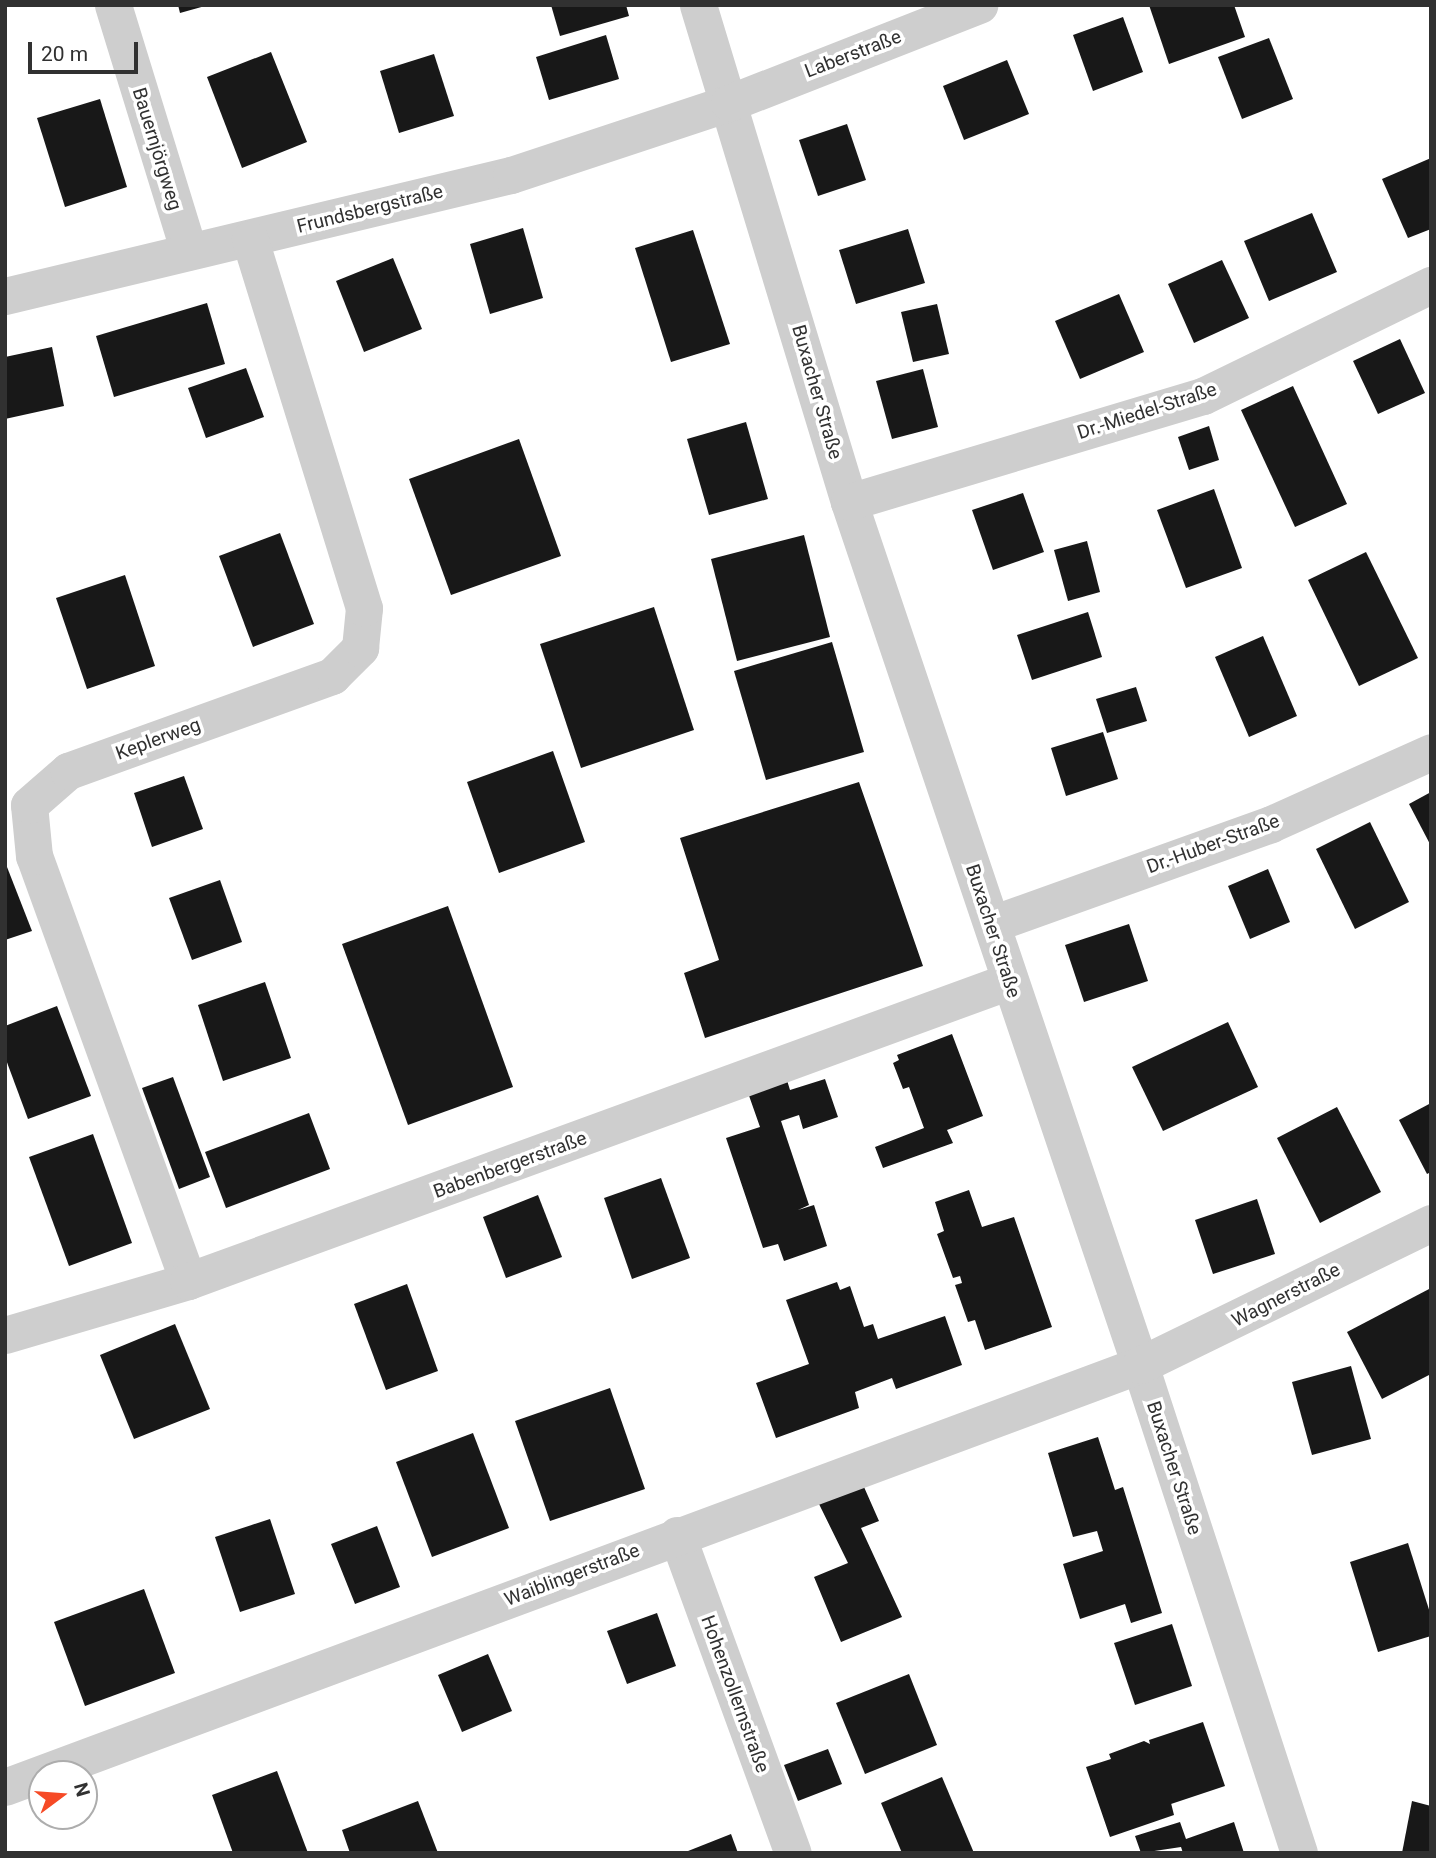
<!DOCTYPE html>
<meta charset="utf-8">
<style>
body{margin:0}
#map{position:relative;width:1436px;height:1858px;overflow:hidden;background:#fff;font-family:Roboto,sans-serif}
div>[style]{position:absolute}
.building>*{inset:0;background:#181818}
.minor>*{height:37px;margin:-18.5px;padding:0 18.5px;transform-origin:18.5px;border-radius:18.5px;background:#cecece}
span{translate:-50% -50%;white-space:nowrap;text-align:center;line-height:1.15;-webkit-text-stroke:7px #fff;paint-order:stroke}
.street-label{font-size:19px;color:#313131}
.frame{position:absolute;inset:0;border:7px solid #313131;pointer-events:none}
.north{position:absolute;left:28px;top:1760px;width:70px;height:70px;box-sizing:border-box;background:#fff;border:2px solid #adadad;border-radius:50%;rotate:74deg;font-size:19px;font-weight:700;line-height:28px;text-align:center;color:#313131}
.north::after{content:'';display:block;margin:auto;width:24px;height:32px;background:#f64a26;clip-path:polygon(50% 0,100% 100%,50% 72%,0 100%)}
.scale{position:absolute;left:28px;top:42px;width:110px;height:32px;box-sizing:border-box;border:4px solid #313131;border-top:0;padding-left:9px;font-size:21px;line-height:24px;white-space:nowrap;color:#313131;-webkit-text-stroke:5px #fff;paint-order:stroke}
</style>
<div id="map">
<div class="building">
<i style="clip-path:polygon(178px 5px,205px 5px,205px 6px,180px 13px)"></i>
<i style="clip-path:polygon(551px 5px,626px 5px,629px 16px,560px 36px)"></i>
<i style="clip-path:polygon(1149px 5px,1234px 5px,1245px 37px,1169px 64px)"></i>
<i style="clip-path:polygon(1123px 17px,1143px 72px,1093px 91px,1073px 35px)"></i>
<i style="clip-path:polygon(606px 35px,619px 79px,549px 100px,536px 57px)"></i>
<i style="clip-path:polygon(1269px 38px,1293px 99px,1242px 119px,1218px 57px)"></i>
<i style="clip-path:polygon(271px 52px,307px 142px,242px 168px,207px 77px)"></i>
<i style="clip-path:polygon(434px 54px,454px 116px,399px 133px,380px 71px)"></i>
<i style="clip-path:polygon(1007px 60px,1029px 114px,964px 140px,943px 86px)"></i>
<i style="clip-path:polygon(100px 99px,127px 187px,65px 207px,37px 118px)"></i>
<i style="clip-path:polygon(847px 124px,866px 180px,818px 196px,799px 140px)"></i>
<i style="clip-path:polygon(1431px 158px,1431px 229px,1408px 238px,1382px 179px)"></i>
<i style="clip-path:polygon(1312px 213px,1337px 272px,1269px 301px,1244px 241px)"></i>
<i style="clip-path:polygon(523px 228px,543px 298px,490px 314px,470px 244px)"></i>
<i style="clip-path:polygon(908px 229px,925px 283px,856px 304px,839px 250px)"></i>
<i style="clip-path:polygon(693px 230px,730px 344px,671px 362px,635px 248px)"></i>
<i style="clip-path:polygon(393px 258px,422px 329px,364px 352px,336px 281px)"></i>
<i style="clip-path:polygon(1222px 260px,1249px 318px,1194px 343px,1168px 284px)"></i>
<i style="clip-path:polygon(1119px 294px,1144px 352px,1080px 379px,1055px 321px)"></i>
<i style="clip-path:polygon(207px 303px,225px 364px,114px 397px,96px 336px)"></i>
<i style="clip-path:polygon(937px 304px,949px 354px,913px 362px,901px 312px)"></i>
<i style="clip-path:polygon(1400px 339px,1425px 393px,1378px 414px,1353px 361px)"></i>
<i style="clip-path:polygon(52px 347px,64px 406px,5px 419px,5px 357px)"></i>
<i style="clip-path:polygon(246px 368px,264px 417px,206px 438px,188px 388px)"></i>
<i style="clip-path:polygon(923px 369px,938px 427px,892px 439px,876px 381px)"></i>
<i style="clip-path:polygon(1293px 386px,1347px 504px,1295px 527px,1241px 410px)"></i>
<i style="clip-path:polygon(746px 422px,768px 499px,709px 515px,687px 439px)"></i>
<i style="clip-path:polygon(1209px 426px,1219px 460px,1189px 470px,1178px 437px)"></i>
<i style="clip-path:polygon(519px 439px,561px 556px,451px 595px,409px 479px)"></i>
<i style="clip-path:polygon(1214px 489px,1242px 568px,1186px 588px,1157px 510px)"></i>
<i style="clip-path:polygon(1023px 493px,1044px 552px,993px 570px,972px 510px)"></i>
<i style="clip-path:polygon(280px 533px,314px 624px,253px 647px,219px 556px)"></i>
<i style="clip-path:polygon(804px 535px,830px 637px,737px 661px,711px 559px)"></i>
<i style="clip-path:polygon(1087px 541px,1100px 592px,1068px 601px,1054px 550px)"></i>
<i style="clip-path:polygon(1366px 552px,1418px 658px,1359px 686px,1308px 580px)"></i>
<i style="clip-path:polygon(125px 575px,155px 666px,87px 689px,56px 598px)"></i>
<i style="clip-path:polygon(654px 607px,694px 730px,581px 768px,540px 644px)"></i>
<i style="clip-path:polygon(1088px 612px,1102px 657px,1032px 680px,1017px 635px)"></i>
<i style="clip-path:polygon(1263px 636px,1297px 716px,1249px 737px,1215px 657px)"></i>
<i style="clip-path:polygon(832px 642px,864px 752px,766px 780px,734px 671px)"></i>
<i style="clip-path:polygon(1136px 687px,1147px 721px,1107px 733px,1096px 699px)"></i>
<i style="clip-path:polygon(1103px 732px,1118px 779px,1066px 796px,1051px 748px)"></i>
<i style="clip-path:polygon(553px 751px,585px 842px,499px 873px,467px 782px)"></i>
<i style="clip-path:polygon(184px 776px,203px 829px,152px 847px,134px 793px)"></i>
<i style="clip-path:polygon(859px 782px,923px 966px,705px 1038px,684px 973px,719px 960px,680px 838px)"></i>
<i style="clip-path:polygon(1431px 792px,1431px 846px,1409px 804px)"></i>
<i style="clip-path:polygon(1370px 822px,1409px 902px,1355px 929px,1316px 849px)"></i>
<i style="clip-path:polygon(7px 867px,32px 931px,5px 940px,5px 868px)"></i>
<i style="clip-path:polygon(1268px 869px,1290px 922px,1250px 939px,1228px 886px)"></i>
<i style="clip-path:polygon(220px 880px,242px 942px,192px 960px,169px 898px)"></i>
<i style="clip-path:polygon(448px 906px,513px 1087px,408px 1125px,342px 944px)"></i>
<i style="clip-path:polygon(1129px 924px,1148px 981px,1084px 1002px,1065px 945px)"></i>
<i style="clip-path:polygon(265px 982px,291px 1058px,223px 1081px,198px 1005px)"></i>
<i style="clip-path:polygon(57px 1006px,91px 1096px,28px 1119px,5px 1057px,5px 1026px)"></i>
<i style="clip-path:polygon(1228px 1022px,1258px 1087px,1163px 1131px,1132px 1067px)"></i>
<i style="clip-path:polygon(952px 1034px,983px 1116px,947px 1130px,953px 1143px,883px 1168px,875px 1147px,924px 1128px,909px 1087px,903px 1089px,893px 1063px,899px 1060px,897px 1055px)"></i>
<i style="clip-path:polygon(173px 1077px,210px 1177px,179px 1189px,142px 1088px)"></i>
<i style="clip-path:polygon(786px 1077px,790px 1090px,825px 1079px,838px 1117px,803px 1129px,799px 1115px,781px 1121px,809px 1205px,798px 1210px,814px 1205px,827px 1246px,784px 1261px,778px 1244px,763px 1248px,726px 1138px,760px 1127px,747px 1090px)"></i>
<i style="clip-path:polygon(1431px 1103px,1431px 1172px,1427px 1174px,1399px 1120px)"></i>
<i style="clip-path:polygon(1337px 1107px,1381px 1192px,1320px 1223px,1277px 1138px)"></i>
<i style="clip-path:polygon(309px 1113px,330px 1169px,226px 1208px,205px 1152px)"></i>
<i style="clip-path:polygon(93px 1134px,132px 1243px,69px 1266px,29px 1157px)"></i>
<i style="clip-path:polygon(661px 1178px,690px 1258px,632px 1279px,604px 1198px)"></i>
<i style="clip-path:polygon(969px 1190px,982px 1227px,1014px 1217px,1052px 1327px,985px 1350px,975px 1320px,968px 1322px,955px 1285px,962px 1283px,960px 1276px,953px 1278px,937px 1234px,944px 1231px,935px 1202px)"></i>
<i style="clip-path:polygon(538px 1195px,562px 1257px,506px 1278px,483px 1217px)"></i>
<i style="clip-path:polygon(1257px 1199px,1275px 1254px,1213px 1274px,1195px 1220px)"></i>
<i style="clip-path:polygon(837px 1282px,840px 1290px,850px 1286px,864px 1327px,873px 1324px,878px 1339px,945px 1316px,962px 1365px,896px 1389px,892px 1378px,855px 1392px,859px 1408px,776px 1438px,756px 1383px,809px 1364px,786px 1300px)"></i>
<i style="clip-path:polygon(407px 1284px,438px 1371px,386px 1390px,354px 1304px)"></i>
<i style="clip-path:polygon(1431px 1288px,1431px 1374px,1382px 1399px,1347px 1332px)"></i>
<i style="clip-path:polygon(175px 1324px,210px 1409px,134px 1439px,100px 1355px)"></i>
<i style="clip-path:polygon(1351px 1366px,1371px 1439px,1312px 1455px,1292px 1382px)"></i>
<i style="clip-path:polygon(610px 1388px,645px 1489px,550px 1521px,515px 1421px)"></i>
<i style="clip-path:polygon(473px 1433px,509px 1528px,432px 1557px,396px 1462px)"></i>
<i style="clip-path:polygon(1098px 1437px,1115px 1490px,1123px 1487px,1162px 1613px,1131px 1623px,1125px 1604px,1080px 1619px,1063px 1564px,1103px 1551px,1097px 1531px,1073px 1537px,1048px 1453px)"></i>
<i style="clip-path:polygon(864px 1487px,879px 1521px,861px 1528px,902px 1617px,841px 1642px,814px 1577px,848px 1563px,819px 1504px)"></i>
<i style="clip-path:polygon(270px 1519px,295px 1594px,240px 1612px,215px 1537px)"></i>
<i style="clip-path:polygon(377px 1526px,400px 1587px,355px 1604px,331px 1544px)"></i>
<i style="clip-path:polygon(1408px 1543px,1431px 1616px,1431px 1636px,1378px 1652px,1350px 1562px)"></i>
<i style="clip-path:polygon(144px 1589px,175px 1673px,85px 1706px,54px 1622px)"></i>
<i style="clip-path:polygon(657px 1613px,676px 1666px,627px 1684px,607px 1631px)"></i>
<i style="clip-path:polygon(1172px 1624px,1192px 1686px,1135px 1705px,1114px 1643px)"></i>
<i style="clip-path:polygon(488px 1654px,512px 1711px,462px 1732px,438px 1675px)"></i>
<i style="clip-path:polygon(909px 1674px,937px 1745px,865px 1774px,836px 1703px)"></i>
<i style="clip-path:polygon(1203px 1722px,1225px 1786px,1171px 1804px,1170px 1799px,1174px 1815px,1110px 1837px,1086px 1767px,1111px 1759px,1109px 1754px,1144px 1741px,1150px 1744px,1149px 1740px)"></i>
<i style="clip-path:polygon(828px 1749px,842px 1784px,798px 1801px,784px 1765px)"></i>
<i style="clip-path:polygon(277px 1771px,308px 1853px,233px 1853px,212px 1795px)"></i>
<i style="clip-path:polygon(942px 1777px,974px 1853px,902px 1853px,881px 1803px)"></i>
<i style="clip-path:polygon(418px 1801px,438px 1853px,350px 1853px,342px 1830px)"></i>
<i style="clip-path:polygon(1412px 1801px,1431px 1806px,1431px 1853px,1402px 1853px)"></i>
<i style="clip-path:polygon(1180px 1822px,1186px 1839px,1234px 1822px,1244px 1853px,1183px 1853px,1181px 1847px,1141px 1853px,1135px 1836px)"></i>
<i style="clip-path:polygon(731px 1834px,738px 1853px,683px 1853px)"></i>
</div>
<div class="minor">
<i style="left:113px;top:5px;width:258px;rotate:72.9deg"></i>
<i style="left:698px;top:5px;width:519px;rotate:73.1deg"></i>
<i style="left:849px;top:502px;width:911px;rotate:71.37deg"></i>
<i style="left:1140px;top:1365px;width:513px;rotate:71.95deg"></i>
<i style="left:5px;top:296px;width:520px;rotate:-13.45deg"></i>
<i style="left:511px;top:175px;width:230px;rotate:-18.3deg"></i>
<i style="left:729px;top:103px;width:269px;rotate:-21.4deg"></i>
<i style="left:849px;top:502px;width:370px;rotate:-16.7deg"></i>
<i style="left:1203px;top:396px;width:254px;rotate:-26deg"></i>
<i style="left:992px;top:924px;width:296px;rotate:-19.7deg"></i>
<i style="left:1271px;top:824px;width:175px;rotate:-24.2deg"></i>
<i style="left:188px;top:1281px;width:452px;rotate:-109.9deg"></i>
<i style="left:34px;top:856px;width:51px;rotate:-95.6deg"></i>
<i style="left:29px;top:805px;width:52px;rotate:-41.1deg"></i>
<i style="left:68px;top:771px;width:281px;rotate:-19.8deg"></i>
<i style="left:332px;top:676px;width:40px;rotate:-45deg"></i>
<i style="left:360px;top:648px;width:40px;rotate:-84.3deg"></i>
<i style="left:364px;top:608px;width:386px;rotate:-107.2deg"></i>
<i style="left:5px;top:1335px;width:191px;rotate:-16.4deg"></i>
<i style="left:188px;top:1281px;width:874px;rotate:-20.07deg"></i>
<i style="left:677px;top:1535px;width:338px;rotate:70deg"></i>
<i style="left:5px;top:1787px;width:1211px;rotate:-20.4deg"></i>
<i style="left:1140px;top:1365px;width:324px;rotate:-26deg"></i>
</div>
<div class="street-label">
<span style="left:853px;top:54px;rotate:-21deg">Laberstraße</span>
<span style="left:157px;top:149px;rotate:73deg">Bauernjörgweg</span>
<span style="left:370px;top:209px;rotate:-14deg">Frundsbergstraße</span>
<span style="left:817px;top:392px;rotate:74deg">Buxacher Straße</span>
<span style="left:1147px;top:411px;rotate:-18deg">Dr.-Miedel-Straße</span>
<span style="left:158px;top:739px;rotate:-20deg">Keplerweg</span>
<span style="left:1213px;top:844px;rotate:-20deg">Dr.-Huber-Straße</span>
<span style="left:993px;top:931px;rotate:72deg">Buxacher Straße</span>
<span style="left:510px;top:1165px;rotate:-20deg">Babenbergerstraße</span>
<span style="left:1286px;top:1295px;rotate:-27deg">Wagnerstraße</span>
<span style="left:1174px;top:1468px;rotate:72deg">Buxacher Straße</span>
<span style="left:572px;top:1575px;rotate:-21deg">Waiblingerstraße</span>
<span style="left:735px;top:1694px;rotate:70deg">Hohenzollernstraße</span>
</div>
<div class="frame"></div>
<div class="north">N</div>
<div class="scale">20 m</div>
</div>
